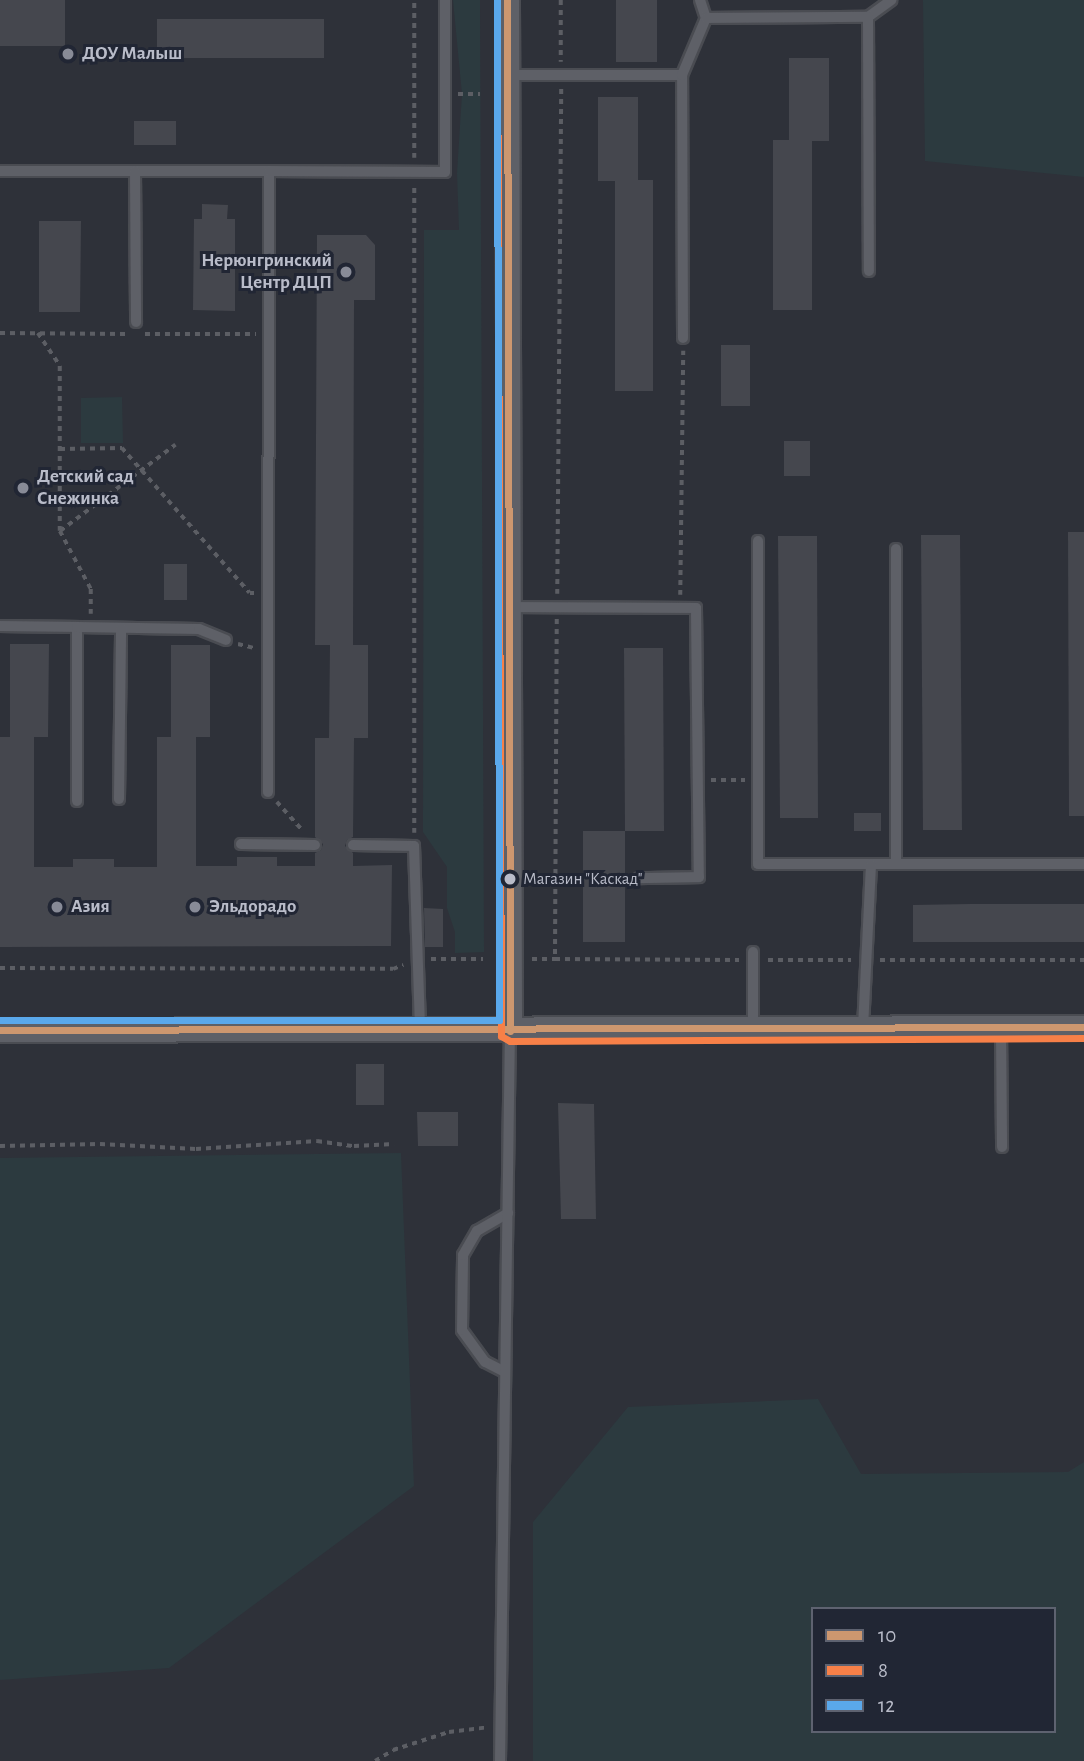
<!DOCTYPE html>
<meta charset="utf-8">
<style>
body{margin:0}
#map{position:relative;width:1084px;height:1761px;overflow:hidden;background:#2e3139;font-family:"Alegreya Sans",sans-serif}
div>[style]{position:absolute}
.green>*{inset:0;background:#2c3a3f}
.building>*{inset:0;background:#45474e}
.path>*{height:3.5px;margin-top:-1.75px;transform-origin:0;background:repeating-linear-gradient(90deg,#5c5e64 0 5px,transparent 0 10px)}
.roads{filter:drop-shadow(2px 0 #4a4c52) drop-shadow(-2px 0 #4a4c52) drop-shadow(0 2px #4a4c52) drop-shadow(0 -2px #4a4c52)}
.service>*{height:10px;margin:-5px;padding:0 5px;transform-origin:5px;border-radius:5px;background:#5e6067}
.minor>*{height:23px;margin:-11.5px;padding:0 11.5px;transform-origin:11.5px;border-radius:11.5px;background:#5e6067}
.bus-1>*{height:7px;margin:-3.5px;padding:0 3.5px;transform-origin:3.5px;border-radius:3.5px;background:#cd976f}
.bus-2>*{height:7px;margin:-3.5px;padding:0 3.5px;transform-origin:3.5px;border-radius:3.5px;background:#f78048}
.bus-3>*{height:7px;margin:-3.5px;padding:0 3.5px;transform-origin:3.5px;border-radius:3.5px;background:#5aa8eb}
.dots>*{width:19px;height:19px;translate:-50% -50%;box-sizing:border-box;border:4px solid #212634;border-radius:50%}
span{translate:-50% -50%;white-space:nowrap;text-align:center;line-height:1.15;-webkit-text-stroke:6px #212634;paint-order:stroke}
.bus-label{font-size:17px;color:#b9bcc9}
.left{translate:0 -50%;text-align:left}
.poi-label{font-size:19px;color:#b9bcc9;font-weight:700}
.right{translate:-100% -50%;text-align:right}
.legend{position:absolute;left:811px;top:1607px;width:245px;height:126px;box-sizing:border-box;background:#212634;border:2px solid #5e6270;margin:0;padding:9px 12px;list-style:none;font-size:21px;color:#b9bcc9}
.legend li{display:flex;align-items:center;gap:14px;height:35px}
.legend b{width:35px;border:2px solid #5e6270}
</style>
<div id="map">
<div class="green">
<i style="clip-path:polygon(453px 0,480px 0,484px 952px,455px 953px,455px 932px,447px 908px,447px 867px,423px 832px,424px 230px,459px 230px,457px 173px,462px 94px)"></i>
<i style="clip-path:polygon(923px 0,1084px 0,1084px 177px,925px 161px)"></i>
<i style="clip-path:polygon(122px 397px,123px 443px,81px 443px,81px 398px)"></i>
<i style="clip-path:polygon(401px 1153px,414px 1486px,169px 1668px,0 1680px,0 1158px)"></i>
<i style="clip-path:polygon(evenodd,818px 1399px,861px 1474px,1068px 1472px,1084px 1462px,1084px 1761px,533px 1761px,533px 1522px,628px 1407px,818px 1399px,813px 1609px,1054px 1609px,1054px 1731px,813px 1731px,813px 1609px)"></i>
</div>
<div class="building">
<i style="clip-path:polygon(0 0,65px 0,65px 46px,0 46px)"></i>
<i style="clip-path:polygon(616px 0,657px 0,657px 62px,616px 62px)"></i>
<i style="clip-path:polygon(157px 19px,324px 19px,324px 58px,157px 58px)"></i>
<i style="clip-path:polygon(789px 58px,829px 58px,829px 141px,812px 141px,812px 310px,773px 310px,773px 140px,789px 140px)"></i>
<i style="clip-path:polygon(598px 97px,638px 97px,638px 180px,653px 180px,653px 391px,615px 391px,615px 181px,598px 181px)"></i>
<i style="clip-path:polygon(134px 121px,176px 121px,176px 145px,134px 145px)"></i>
<i style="clip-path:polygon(202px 204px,228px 205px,227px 219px,235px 219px,235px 311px,193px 310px,194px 219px,202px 219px)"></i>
<i style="clip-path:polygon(39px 221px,81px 221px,80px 312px,39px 312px)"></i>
<i style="clip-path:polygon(317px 235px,366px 235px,375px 245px,375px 300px,354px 300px,353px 645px,368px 645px,368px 738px,354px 738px,353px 837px,347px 840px,345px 846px,353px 853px,353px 866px,392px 865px,391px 946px,0 947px,0 737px,10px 737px,10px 644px,49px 644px,48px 737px,34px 737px,34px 867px,73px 867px,73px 859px,114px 859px,114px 867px,157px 867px,157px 737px,171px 737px,171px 645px,210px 645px,210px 737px,196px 737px,196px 866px,237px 866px,237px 857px,277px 857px,277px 866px,315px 866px,315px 853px,321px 850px,323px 844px,315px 837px,315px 738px,329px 738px,330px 645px,315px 645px)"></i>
<i style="clip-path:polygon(721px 345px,750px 345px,750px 406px,721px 406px)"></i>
<i style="clip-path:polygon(784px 441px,810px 441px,810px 476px,784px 476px)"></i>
<i style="clip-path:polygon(1068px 532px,1084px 532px,1084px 816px,1069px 816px)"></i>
<i style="clip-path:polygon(921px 535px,960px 535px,962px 830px,923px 830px)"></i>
<i style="clip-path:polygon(778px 536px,817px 536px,818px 818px,780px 818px)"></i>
<i style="clip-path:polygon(164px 564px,187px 564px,187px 600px,164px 600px)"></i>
<i style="clip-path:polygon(624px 648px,663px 648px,664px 831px,625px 831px)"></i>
<i style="clip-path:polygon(854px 813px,881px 813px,881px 831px,854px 831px)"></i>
<i style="clip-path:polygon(583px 831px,625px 831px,625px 942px,583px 942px)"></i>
<i style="clip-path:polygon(970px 904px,1084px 904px,1084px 942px,913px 942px,913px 905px)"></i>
<i style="clip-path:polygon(424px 908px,443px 909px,443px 947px,425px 947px)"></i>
<i style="clip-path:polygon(356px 1064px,384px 1064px,384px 1105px,356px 1105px)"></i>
<i style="clip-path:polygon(558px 1103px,594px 1104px,596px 1219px,561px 1219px)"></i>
<i style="clip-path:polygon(417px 1112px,458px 1112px,458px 1146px,418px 1146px)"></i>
</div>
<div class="path">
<i style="left:561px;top:0;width:62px;rotate:90deg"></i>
<i style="left:458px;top:94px;width:22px"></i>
<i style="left:414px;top:158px;width:158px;rotate:-90deg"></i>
<i style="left:0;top:333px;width:126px;rotate:0.5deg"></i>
<i style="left:38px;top:333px;width:40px;rotate:56deg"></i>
<i style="left:60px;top:366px;width:165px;rotate:90deg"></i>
<i style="left:60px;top:531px;width:66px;rotate:61.9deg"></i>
<i style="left:91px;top:589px;width:25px;rotate:90deg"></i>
<i style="left:145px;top:334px;width:111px"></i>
<i style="left:60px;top:449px;width:62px;rotate:-0.9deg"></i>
<i style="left:122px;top:448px;width:193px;rotate:48.6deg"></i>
<i style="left:250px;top:593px;width:4px"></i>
<i style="left:60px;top:531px;width:144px;rotate:-36.8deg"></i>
<i style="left:557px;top:594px;width:507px;rotate:-89.55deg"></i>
<i style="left:680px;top:595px;width:244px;rotate:-89.3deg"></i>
<i style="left:557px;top:619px;width:340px;rotate:90.3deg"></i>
<i style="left:555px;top:959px;width:184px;rotate:0.3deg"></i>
<i style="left:238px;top:644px;width:16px;rotate:14deg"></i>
<i style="left:711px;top:780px;width:34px"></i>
<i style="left:277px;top:802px;width:38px;rotate:48deg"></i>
<i style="left:414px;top:833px;width:647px;rotate:-90deg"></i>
<i style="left:431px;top:959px;width:52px"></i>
<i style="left:532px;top:959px;width:23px"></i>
<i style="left:768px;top:960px;width:83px"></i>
<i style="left:880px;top:960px;width:204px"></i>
<i style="left:0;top:968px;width:393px;rotate:0.1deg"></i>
<i style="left:393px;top:969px;width:11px;rotate:-22deg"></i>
<i style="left:0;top:1146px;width:100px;rotate:-1.1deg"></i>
<i style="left:100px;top:1144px;width:96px;rotate:3deg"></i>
<i style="left:196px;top:1149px;width:121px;rotate:-3.8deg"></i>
<i style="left:317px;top:1141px;width:37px;rotate:8deg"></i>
<i style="left:354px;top:1146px;width:40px;rotate:-2.9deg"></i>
<i style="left:375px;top:1761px;width:21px;rotate:-31deg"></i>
<i style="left:393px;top:1750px;width:59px;rotate:-17.8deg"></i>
<i style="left:449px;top:1732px;width:38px;rotate:-7deg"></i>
</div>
<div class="roads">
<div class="service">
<i style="left:700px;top:0;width:19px;rotate:72deg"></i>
<i style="left:868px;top:17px;width:29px;rotate:-36deg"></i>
<i style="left:507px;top:75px;width:175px"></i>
<i style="left:0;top:171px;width:269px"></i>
<i style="left:135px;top:171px;width:151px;rotate:89.6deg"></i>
<i style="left:683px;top:338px;width:263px;rotate:-90.2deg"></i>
<i style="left:682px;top:75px;width:62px;rotate:-67.2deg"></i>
<i style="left:706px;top:18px;width:162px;rotate:-0.4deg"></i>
<i style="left:868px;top:17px;width:254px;rotate:89.8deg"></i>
<i style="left:758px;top:541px;width:323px;rotate:90deg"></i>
<i style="left:758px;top:864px;width:326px"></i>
<i style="left:509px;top:607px;width:187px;rotate:0.3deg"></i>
<i style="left:696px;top:608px;width:269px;rotate:89.4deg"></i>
<i style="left:699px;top:877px;width:60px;rotate:179deg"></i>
<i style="left:0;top:626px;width:77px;rotate:0.7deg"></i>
<i style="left:77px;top:627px;width:174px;rotate:90deg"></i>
<i style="left:77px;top:627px;width:122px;rotate:0.9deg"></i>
<i style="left:199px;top:629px;width:29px;rotate:22deg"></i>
<i style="left:268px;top:792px;width:621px;rotate:-89.91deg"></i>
<i style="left:269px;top:171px;width:176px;rotate:0.3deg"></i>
<i style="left:445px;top:172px;width:172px;rotate:-90deg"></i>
<i style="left:119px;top:799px;width:171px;rotate:-89.3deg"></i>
<i style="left:241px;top:844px;width:74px;rotate:0.8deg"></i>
<i style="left:353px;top:845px;width:61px;rotate:0.9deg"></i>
<i style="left:414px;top:846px;width:185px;rotate:88.1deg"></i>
<i style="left:896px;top:864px;width:315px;rotate:-90deg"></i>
<i style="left:753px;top:952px;width:77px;rotate:90deg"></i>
<i style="left:863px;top:1028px;width:164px;rotate:-87.2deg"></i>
<i style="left:1001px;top:1028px;width:119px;rotate:89.5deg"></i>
<i style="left:505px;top:1372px;width:22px;rotate:-153deg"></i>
<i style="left:485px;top:1362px;width:39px;rotate:-126deg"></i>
<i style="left:462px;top:1330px;width:75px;rotate:-89.2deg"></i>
<i style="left:463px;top:1255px;width:28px;rotate:-60deg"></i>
<i style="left:477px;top:1231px;width:36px;rotate:-30deg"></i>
<i style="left:500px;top:1761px;width:730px;rotate:-89.22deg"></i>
</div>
<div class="minor">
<i style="left:507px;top:0;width:1031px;rotate:89.83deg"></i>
<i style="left:0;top:1030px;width:1084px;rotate:-0.16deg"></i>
</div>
</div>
<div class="bus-1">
<i style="left:507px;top:0;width:1031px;rotate:89.83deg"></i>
<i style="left:0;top:1030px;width:1084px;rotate:-0.16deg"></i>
</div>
<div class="bus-2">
<i style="left:497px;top:0;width:1036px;rotate:89.78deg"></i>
<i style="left:501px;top:1036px;width:10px;rotate:29deg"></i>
<i style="left:510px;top:1041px;width:574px;rotate:-0.3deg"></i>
</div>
<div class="bus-3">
<i style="left:0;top:1020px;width:499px"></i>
<i style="left:499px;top:1020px;width:1020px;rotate:-90.11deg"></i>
</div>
<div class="dots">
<i style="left:68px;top:54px;background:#888b97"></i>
<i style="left:346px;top:272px;background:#888b97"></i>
<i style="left:23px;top:488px;background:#888b97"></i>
<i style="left:510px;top:879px;background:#b9bcc9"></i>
<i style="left:57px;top:907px;background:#888b97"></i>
<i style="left:195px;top:907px;background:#888b97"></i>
</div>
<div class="bus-label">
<span class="left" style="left:523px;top:879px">Магазин "Каскад"</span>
</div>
<div class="poi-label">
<span class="left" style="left:82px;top:54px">ДОУ Малыш</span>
<span class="right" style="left:332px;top:272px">Нерюнгринский<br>Центр ДЦП</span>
<span class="left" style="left:37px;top:488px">Детский сад<br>Снежинка</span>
<span class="left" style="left:71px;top:907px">Азия</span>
<span class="left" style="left:209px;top:907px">Эльдорадо</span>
</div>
<ul class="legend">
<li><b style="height:9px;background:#cd976f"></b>10</li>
<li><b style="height:9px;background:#f78048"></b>8</li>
<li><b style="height:9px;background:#5aa8eb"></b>12</li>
</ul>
</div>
